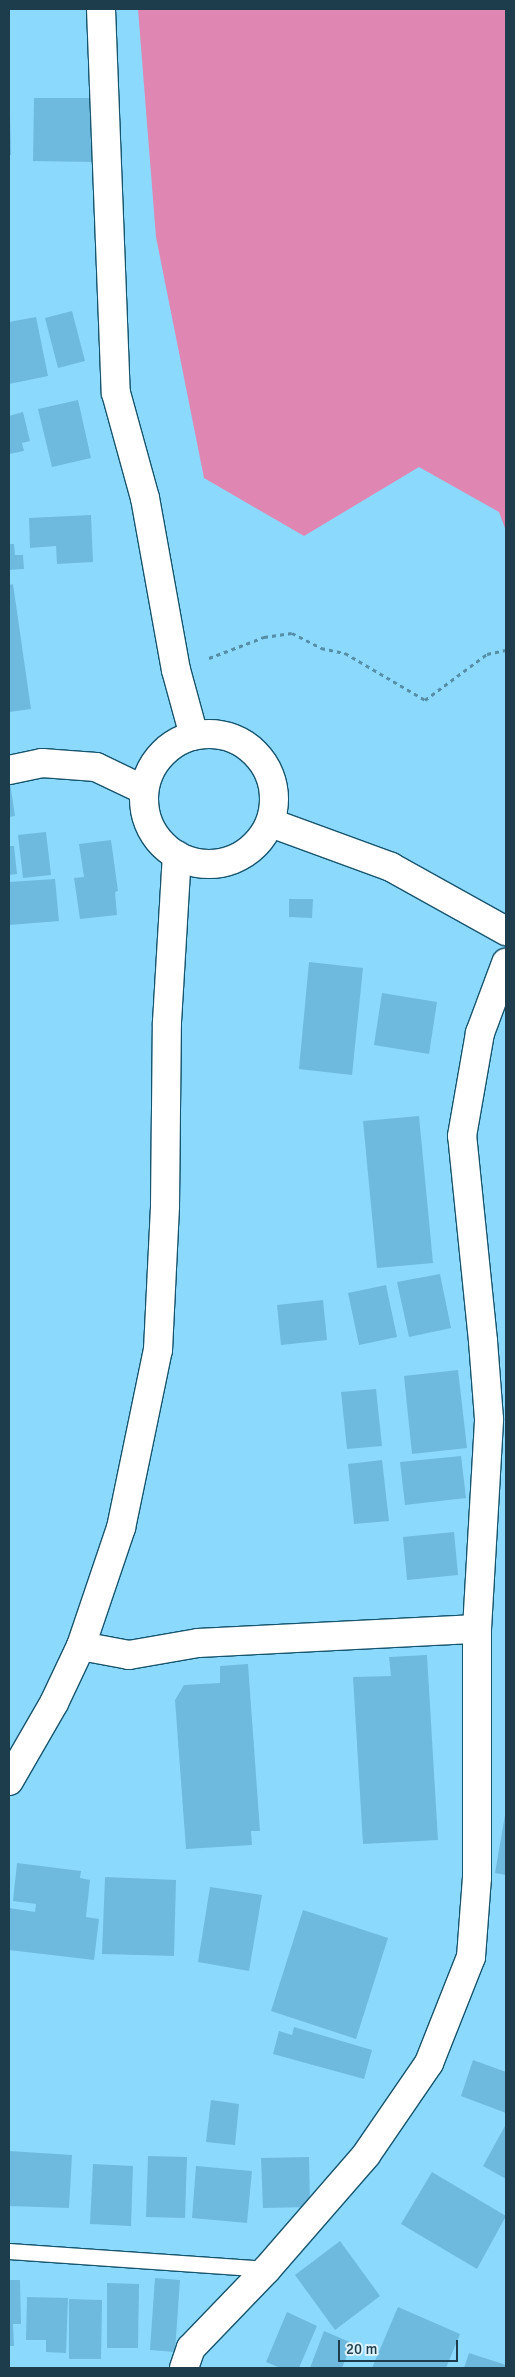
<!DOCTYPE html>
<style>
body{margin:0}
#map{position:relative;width:515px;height:2377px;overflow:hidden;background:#8cd9fe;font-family:Signika,sans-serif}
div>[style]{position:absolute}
.green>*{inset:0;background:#df87b2}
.building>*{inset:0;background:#6ebade}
.path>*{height:3px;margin-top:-1.5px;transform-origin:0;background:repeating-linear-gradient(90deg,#568ea8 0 4px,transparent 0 8px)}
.roads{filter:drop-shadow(1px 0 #17556e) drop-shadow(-1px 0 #17556e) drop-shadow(0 1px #17556e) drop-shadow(0 -1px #17556e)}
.service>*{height:15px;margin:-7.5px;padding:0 7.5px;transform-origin:7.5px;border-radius:7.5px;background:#fff}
.minor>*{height:28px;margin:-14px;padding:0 14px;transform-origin:14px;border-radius:14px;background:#fff}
.tertiary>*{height:28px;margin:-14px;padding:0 14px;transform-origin:14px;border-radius:14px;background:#fff}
.tertiary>.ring{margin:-14px;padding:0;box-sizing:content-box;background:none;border:28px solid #fff;border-radius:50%}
span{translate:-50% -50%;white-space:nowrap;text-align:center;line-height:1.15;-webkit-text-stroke:4px #dcf2fd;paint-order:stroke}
.frame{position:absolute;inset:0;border:10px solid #1d3d4c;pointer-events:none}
.scale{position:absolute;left:338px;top:2340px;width:120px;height:22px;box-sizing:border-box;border:2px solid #1d3d4c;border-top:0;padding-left:6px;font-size:15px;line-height:18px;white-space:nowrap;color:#1d3d4c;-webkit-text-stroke:4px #dcf2fd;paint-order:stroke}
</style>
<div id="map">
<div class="green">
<i style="clip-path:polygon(138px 9px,506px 9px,506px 531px,499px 512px,419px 467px,304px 536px,204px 478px,156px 237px)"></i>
</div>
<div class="building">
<i style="clip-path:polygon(34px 98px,96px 98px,95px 162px,33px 161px)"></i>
<i style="clip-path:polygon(9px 115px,10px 115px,11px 155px,9px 155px)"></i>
<i style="clip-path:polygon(72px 311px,85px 361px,58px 368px,45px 318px)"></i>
<i style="clip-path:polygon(36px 317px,48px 376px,9px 384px,9px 322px)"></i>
<i style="clip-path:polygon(78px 400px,91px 458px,52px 467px,38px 409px)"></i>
<i style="clip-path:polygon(23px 412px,30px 441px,22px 443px,24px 451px,9px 454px,9px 416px)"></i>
<i style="clip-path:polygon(91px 515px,93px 562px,57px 564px,56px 546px,30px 548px,29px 518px)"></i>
<i style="clip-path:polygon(9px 544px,14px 544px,15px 555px,23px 555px,24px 569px,9px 570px)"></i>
<i style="clip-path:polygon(13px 584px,31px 709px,9px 712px,9px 585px)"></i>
<i style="clip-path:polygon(10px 783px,15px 816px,9px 817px,9px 784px)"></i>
<i style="clip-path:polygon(46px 832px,51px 875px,23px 878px,18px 835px)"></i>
<i style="clip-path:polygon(111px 840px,118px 891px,115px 892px,117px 915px,80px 919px,74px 878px,84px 877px,79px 844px)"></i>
<i style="clip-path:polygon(9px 846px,14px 846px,17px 874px,9px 875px)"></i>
<i style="clip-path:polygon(55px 879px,59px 921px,9px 925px,9px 882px)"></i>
<i style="clip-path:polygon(289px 899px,313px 899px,312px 918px,289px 917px)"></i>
<i style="clip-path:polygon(309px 962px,363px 968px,352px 1075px,299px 1069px)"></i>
<i style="clip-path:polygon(382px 993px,437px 1002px,429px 1054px,374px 1045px)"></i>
<i style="clip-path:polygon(419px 1116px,433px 1263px,377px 1268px,363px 1121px)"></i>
<i style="clip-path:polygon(440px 1274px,451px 1328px,409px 1337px,397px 1282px)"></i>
<i style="clip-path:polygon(386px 1285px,397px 1337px,359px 1345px,348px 1293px)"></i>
<i style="clip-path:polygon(323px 1300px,327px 1340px,281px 1345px,277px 1305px)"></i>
<i style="clip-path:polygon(458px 1370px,467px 1448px,412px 1454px,404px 1376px)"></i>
<i style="clip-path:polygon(376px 1389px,382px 1446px,347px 1449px,341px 1392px)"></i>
<i style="clip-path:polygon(461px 1456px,466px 1498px,405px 1505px,400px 1462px)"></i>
<i style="clip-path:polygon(382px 1460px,389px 1521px,354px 1524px,348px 1464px)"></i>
<i style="clip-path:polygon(454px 1532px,458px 1575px,407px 1580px,403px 1537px)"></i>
<i style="clip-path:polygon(427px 1655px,438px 1840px,363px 1844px,353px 1677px,391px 1676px,389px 1657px)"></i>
<i style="clip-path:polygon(248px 1664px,260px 1831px,251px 1831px,252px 1845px,186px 1849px,175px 1700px,184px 1685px,220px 1683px,220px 1666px)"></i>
<i style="clip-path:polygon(505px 1815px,506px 1815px,506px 1875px,495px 1873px)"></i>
<i style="clip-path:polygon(17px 1863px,81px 1871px,80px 1878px,90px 1880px,86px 1917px,99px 1919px,94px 1960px,9px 1950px,9px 1908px,35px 1912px,36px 1904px,13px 1901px)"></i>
<i style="clip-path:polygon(105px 1877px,176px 1880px,174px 1956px,102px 1954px)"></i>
<i style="clip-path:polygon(210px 1887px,262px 1895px,249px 1971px,198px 1962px)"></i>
<i style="clip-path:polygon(303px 1910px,388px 1938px,356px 2039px,271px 2011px)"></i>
<i style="clip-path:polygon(294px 2027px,372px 2050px,364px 2079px,273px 2054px,279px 2031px,292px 2035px)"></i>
<i style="clip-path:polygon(473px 2060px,506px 2072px,506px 2113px,461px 2096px)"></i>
<i style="clip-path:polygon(211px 2100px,239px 2104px,235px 2145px,206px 2142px)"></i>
<i style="clip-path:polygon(506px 2124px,506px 2179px,483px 2166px)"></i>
<i style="clip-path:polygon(9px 2151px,72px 2155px,69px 2208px,9px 2206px)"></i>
<i style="clip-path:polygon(148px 2156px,187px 2157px,185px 2218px,146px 2217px)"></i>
<i style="clip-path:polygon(309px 2157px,310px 2207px,263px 2208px,261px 2158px)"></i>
<i style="clip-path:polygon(93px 2164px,133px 2166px,131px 2226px,90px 2224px)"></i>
<i style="clip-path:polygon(196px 2166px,252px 2171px,247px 2223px,192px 2218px)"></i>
<i style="clip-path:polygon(432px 2172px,506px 2216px,477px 2269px,401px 2224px)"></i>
<i style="clip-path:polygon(340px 2241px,380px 2296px,335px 2330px,295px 2275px)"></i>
<i style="clip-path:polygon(155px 2278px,180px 2280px,175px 2352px,150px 2350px)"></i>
<i style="clip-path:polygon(9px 2280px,20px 2280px,21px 2324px,13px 2324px,14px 2346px,9px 2346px)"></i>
<i style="clip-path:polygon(107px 2283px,139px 2284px,138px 2348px,107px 2348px)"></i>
<i style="clip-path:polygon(27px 2297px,68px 2298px,66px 2353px,46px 2352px,46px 2340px,26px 2340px)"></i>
<i style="clip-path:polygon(69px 2299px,102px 2300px,101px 2359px,69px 2359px)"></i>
<i style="clip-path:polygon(398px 2307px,460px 2334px,446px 2368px,372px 2368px)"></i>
<i style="clip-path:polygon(287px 2312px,317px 2326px,299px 2368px,280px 2368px,266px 2362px)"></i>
<i style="clip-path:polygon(324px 2331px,352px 2343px,342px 2368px,310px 2368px)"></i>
<i style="clip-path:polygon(469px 2353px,506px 2365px,506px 2368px,464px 2368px)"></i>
</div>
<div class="path">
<i style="left:209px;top:658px;width:59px;rotate:-20.9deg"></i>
<i style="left:264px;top:637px;width:28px;rotate:-8deg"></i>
<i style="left:292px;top:633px;width:33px;rotate:27deg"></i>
<i style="left:321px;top:648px;width:25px;rotate:12deg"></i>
<i style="left:345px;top:653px;width:93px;rotate:30.4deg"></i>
<i style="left:425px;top:700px;width:77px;rotate:-36.6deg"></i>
<i style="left:487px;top:654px;width:19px;rotate:-12deg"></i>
</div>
<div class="roads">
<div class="service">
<i style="left:9px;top:2251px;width:259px;rotate:4deg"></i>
</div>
<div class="minor">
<i style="left:101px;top:9px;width:384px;rotate:87.8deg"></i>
<i style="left:116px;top:393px;width:109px;rotate:74.6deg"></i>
<i style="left:145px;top:498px;width:175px;rotate:79.8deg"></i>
<i style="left:176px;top:670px;width:68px;rotate:74.7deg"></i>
<i style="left:9px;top:770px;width:34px;rotate:-12deg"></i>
<i style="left:42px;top:763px;width:54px;rotate:4.2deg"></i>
<i style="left:96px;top:767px;width:53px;rotate:25.6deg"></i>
<i style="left:81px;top:1646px;width:49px;rotate:10.6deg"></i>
<i style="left:129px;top:1655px;width:70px;rotate:-9.9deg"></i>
<i style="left:198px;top:1643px;width:279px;rotate:-2.9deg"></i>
<i style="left:184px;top:2368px;width:21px;rotate:-71deg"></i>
<i style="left:191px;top:2348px;width:110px;rotate:-46.1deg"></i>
<i style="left:267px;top:2269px;width:151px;rotate:-49deg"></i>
<i style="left:366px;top:2155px;width:112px;rotate:-55.6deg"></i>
<i style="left:429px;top:2063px;width:114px;rotate:-68.4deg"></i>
<i style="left:471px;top:1957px;width:79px;rotate:-85.7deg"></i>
<i style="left:477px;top:1878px;width:249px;rotate:-90deg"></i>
<i style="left:477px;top:1629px;width:210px;rotate:-86.7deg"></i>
<i style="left:489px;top:1419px;width:78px;rotate:-94.4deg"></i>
<i style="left:483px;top:1341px;width:206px;rotate:-95.8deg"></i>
<i style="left:462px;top:1136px;width:105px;rotate:-80.1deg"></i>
<i style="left:480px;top:1033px;width:75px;rotate:-69.6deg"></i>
</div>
<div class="tertiary">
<i class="ring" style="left:144px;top:734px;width:102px;height:102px"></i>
<i style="left:271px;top:823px;width:128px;rotate:20.1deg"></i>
<i style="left:391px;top:867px;width:132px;rotate:29.1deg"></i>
<i style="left:9px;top:1781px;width:90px;rotate:-60deg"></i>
<i style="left:54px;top:1703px;width:63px;rotate:-64.7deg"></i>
<i style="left:81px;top:1646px;width:125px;rotate:-71.3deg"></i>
<i style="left:121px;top:1528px;width:182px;rotate:-78.3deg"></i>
<i style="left:158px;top:1350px;width:145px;rotate:-87.2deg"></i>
<i style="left:165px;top:1205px;width:183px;rotate:-89.4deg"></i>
<i style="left:167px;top:1022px;width:167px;rotate:-86.6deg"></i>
</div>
</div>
<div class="frame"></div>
<div class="scale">20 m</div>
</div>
